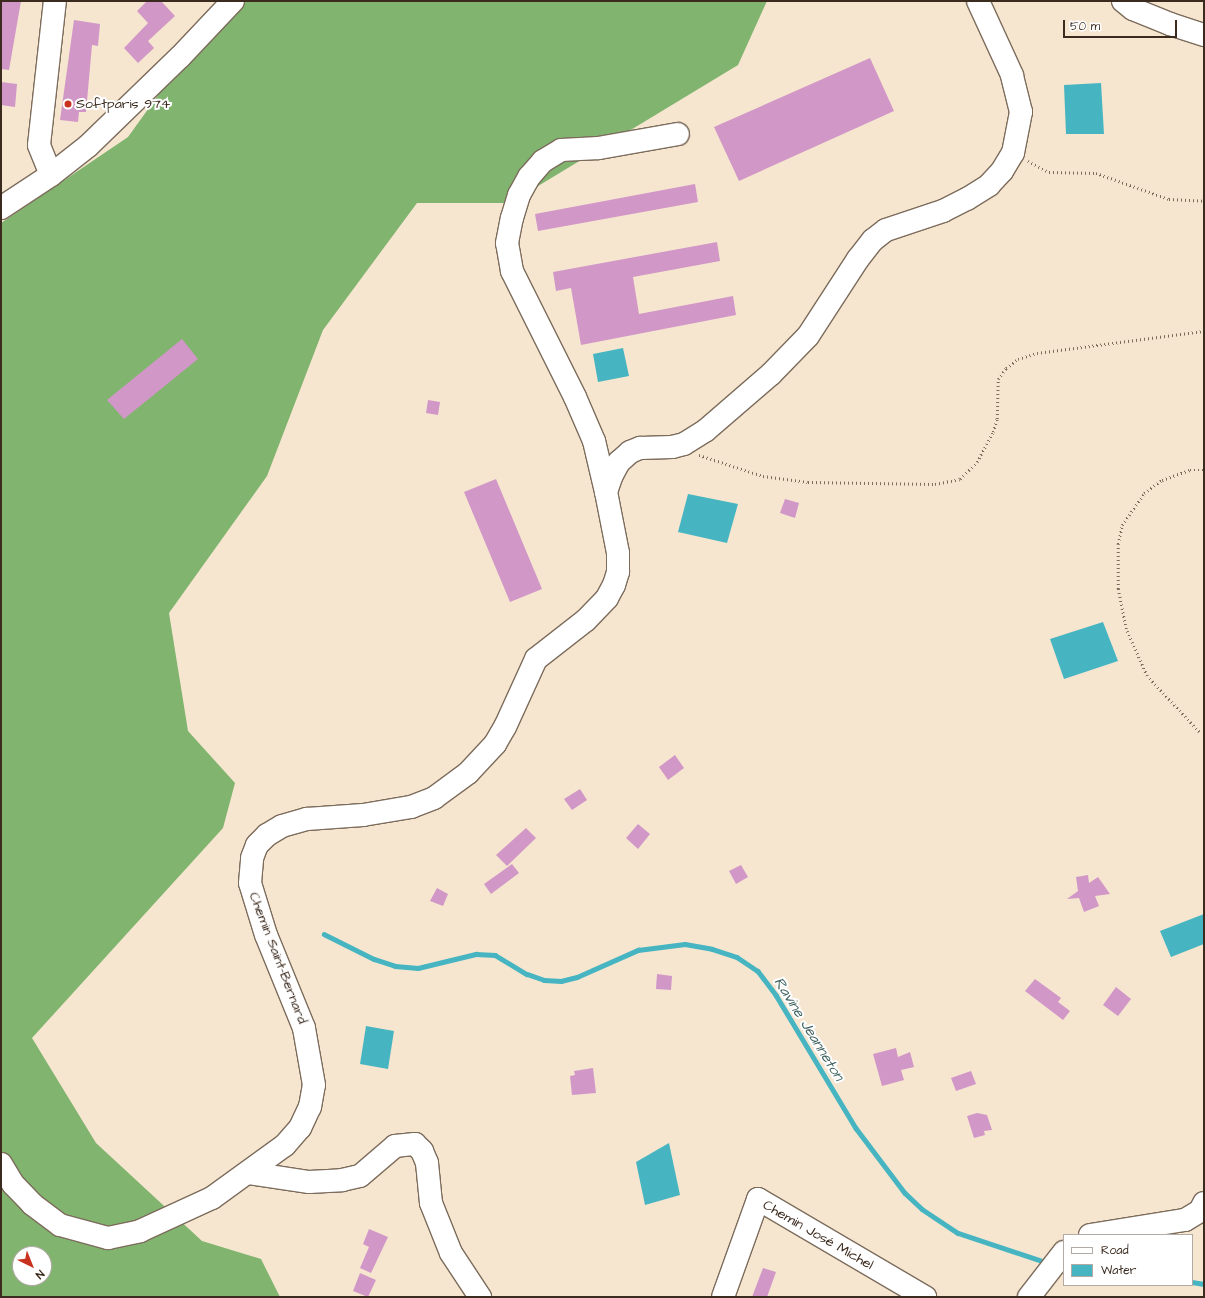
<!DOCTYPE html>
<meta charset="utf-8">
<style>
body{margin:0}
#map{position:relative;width:1205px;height:1298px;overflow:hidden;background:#f6e6d0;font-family:"Architects Daughter",sans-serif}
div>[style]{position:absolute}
.forest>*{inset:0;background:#80b46f}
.water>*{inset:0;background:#46b5c1}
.stream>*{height:4.5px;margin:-2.25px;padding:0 2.25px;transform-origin:2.25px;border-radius:2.25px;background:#46b5c1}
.building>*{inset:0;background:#d197c7}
.path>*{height:2.5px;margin-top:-1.25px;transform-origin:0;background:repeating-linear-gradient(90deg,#7c6c5c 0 1px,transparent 0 4px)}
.roads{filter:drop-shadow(1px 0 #7c6c5c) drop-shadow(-1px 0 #7c6c5c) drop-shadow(0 1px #7c6c5c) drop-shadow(0 -1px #7c6c5c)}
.minor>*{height:22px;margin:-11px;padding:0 11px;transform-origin:11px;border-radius:11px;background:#fff}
.dots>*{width:11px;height:11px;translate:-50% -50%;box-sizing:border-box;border:2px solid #fff;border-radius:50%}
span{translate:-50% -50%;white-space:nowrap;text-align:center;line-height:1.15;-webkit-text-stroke:4px #fff;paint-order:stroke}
.poi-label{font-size:14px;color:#3b2a1e}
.left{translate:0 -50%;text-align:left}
.street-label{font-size:14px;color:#3b2a1e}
.water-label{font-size:15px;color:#3f625f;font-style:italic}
.frame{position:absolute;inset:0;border:2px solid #3b2a1e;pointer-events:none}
.legend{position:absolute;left:1063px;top:1234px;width:130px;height:52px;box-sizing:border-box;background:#fff;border:1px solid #b1aaa5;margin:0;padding:5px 7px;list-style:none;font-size:12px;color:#3b2a1e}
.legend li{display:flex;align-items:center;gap:8px;height:20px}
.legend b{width:20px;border:1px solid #b1aaa5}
.north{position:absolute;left:12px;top:1246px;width:40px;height:40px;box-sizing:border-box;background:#fff;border:1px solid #b1aaa5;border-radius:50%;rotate:137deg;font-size:11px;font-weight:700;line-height:16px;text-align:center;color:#3b2a1e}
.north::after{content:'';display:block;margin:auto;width:14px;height:18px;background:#c8321e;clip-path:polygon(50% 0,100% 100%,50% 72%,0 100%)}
.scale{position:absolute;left:1063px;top:20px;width:114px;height:18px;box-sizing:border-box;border:2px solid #3b2a1e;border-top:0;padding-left:5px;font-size:12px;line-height:14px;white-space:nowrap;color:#3b2a1e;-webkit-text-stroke:3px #fff;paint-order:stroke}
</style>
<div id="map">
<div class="forest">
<i style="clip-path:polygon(evenodd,226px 1px,767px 1px,738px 65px,510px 203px,417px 203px,323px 330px,267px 476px,169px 613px,188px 731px,235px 783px,223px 828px,32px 1038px,96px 1143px,202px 1241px,261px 1259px,280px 1297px,1px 1297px,1px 223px,128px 137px,226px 1px,20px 1254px,44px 1254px,44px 1278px,20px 1278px,20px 1254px)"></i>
</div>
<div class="water">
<i style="clip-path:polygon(1101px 83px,1104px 134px,1066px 134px,1064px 85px)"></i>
<i style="clip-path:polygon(623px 348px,629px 376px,598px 382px,593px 354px)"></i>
<i style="clip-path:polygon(688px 494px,738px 504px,727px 543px,678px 532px)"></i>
<i style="clip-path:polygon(1103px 622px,1118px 661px,1064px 679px,1050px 639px)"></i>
<i style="clip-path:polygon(1204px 914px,1204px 944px,1171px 957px,1160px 931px)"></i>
<i style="clip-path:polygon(366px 1026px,394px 1031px,388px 1069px,360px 1064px)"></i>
<i style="clip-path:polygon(669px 1143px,680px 1195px,645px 1205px,636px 1162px)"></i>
</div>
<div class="stream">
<i style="left:324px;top:934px;width:56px;rotate:26.6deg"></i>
<i style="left:374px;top:959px;width:22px;rotate:18deg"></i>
<i style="left:395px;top:966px;width:23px;rotate:5deg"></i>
<i style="left:418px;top:968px;width:60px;rotate:-13.6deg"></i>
<i style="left:476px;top:954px;width:19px;rotate:3deg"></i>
<i style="left:495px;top:955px;width:37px;rotate:31deg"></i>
<i style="left:527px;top:974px;width:18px;rotate:19deg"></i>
<i style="left:544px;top:980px;width:17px;rotate:3deg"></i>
<i style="left:561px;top:981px;width:16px;rotate:-14deg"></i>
<i style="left:577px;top:977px;width:67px;rotate:-23.9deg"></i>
<i style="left:638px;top:950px;width:47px;rotate:-7.3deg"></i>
<i style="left:685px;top:944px;width:27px;rotate:10deg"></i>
<i style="left:712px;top:949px;width:26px;rotate:18deg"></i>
<i style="left:737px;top:957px;width:25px;rotate:34deg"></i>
<i style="left:758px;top:971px;width:30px;rotate:53deg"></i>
<i style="left:776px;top:995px;width:155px;rotate:59deg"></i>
<i style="left:856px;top:1128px;width:81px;rotate:53deg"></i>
<i style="left:905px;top:1193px;width:23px;rotate:43deg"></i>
<i style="left:922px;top:1209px;width:43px;rotate:33.7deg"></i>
<i style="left:958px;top:1233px;width:95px;rotate:18.4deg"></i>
<i style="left:1192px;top:1282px;width:12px;rotate:9deg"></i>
</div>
<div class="building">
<i style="clip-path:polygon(1px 1px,21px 1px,9px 70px,1px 69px)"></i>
<i style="clip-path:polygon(147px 1px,161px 1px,175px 16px,148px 41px,154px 48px,138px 63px,124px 48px,148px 23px,137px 11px)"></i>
<i style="clip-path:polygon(74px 20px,100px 24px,98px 46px,92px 45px,86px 112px,79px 112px,78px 122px,60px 120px)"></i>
<i style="clip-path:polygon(870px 58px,894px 111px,739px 181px,714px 127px)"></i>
<i style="clip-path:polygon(1px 82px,17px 84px,15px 107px,1px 105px)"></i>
<i style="clip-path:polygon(695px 184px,698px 202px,538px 231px,535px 214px)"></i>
<i style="clip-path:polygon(717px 242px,720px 261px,633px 277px,639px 314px,733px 296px,736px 315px,581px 345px,571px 288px,556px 291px,553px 272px)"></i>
<i style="clip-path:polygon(182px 339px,198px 359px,124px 419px,107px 400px)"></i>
<i style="clip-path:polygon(428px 400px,440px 402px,438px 415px,426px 413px)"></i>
<i style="clip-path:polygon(496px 479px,542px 589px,510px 602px,464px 492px)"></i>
<i style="clip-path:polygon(785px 499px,799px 503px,795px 518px,780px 513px)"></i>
<i style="clip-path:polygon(675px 755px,684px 768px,668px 780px,659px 767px)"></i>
<i style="clip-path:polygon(580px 789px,587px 800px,572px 810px,564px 799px)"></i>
<i style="clip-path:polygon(638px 824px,650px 834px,638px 849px,626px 838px)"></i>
<i style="clip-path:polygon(526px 828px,536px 838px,507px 866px,496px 855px)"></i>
<i style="clip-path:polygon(512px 864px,519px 873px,491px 894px,484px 884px)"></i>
<i style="clip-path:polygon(741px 865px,748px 877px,736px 884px,729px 871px)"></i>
<i style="clip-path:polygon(1088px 875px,1089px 883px,1098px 877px,1110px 894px,1095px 896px,1099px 906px,1084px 912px,1079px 898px,1067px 899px,1078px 891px,1076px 877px)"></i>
<i style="clip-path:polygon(437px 888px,448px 894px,443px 906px,430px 901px)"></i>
<i style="clip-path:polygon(657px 974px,672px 976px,671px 990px,656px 989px)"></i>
<i style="clip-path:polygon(1035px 979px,1061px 998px,1058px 1002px,1070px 1011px,1063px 1020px,1025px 991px)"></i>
<i style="clip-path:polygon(1116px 987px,1131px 999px,1118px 1016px,1103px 1005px)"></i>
<i style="clip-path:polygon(896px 1048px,898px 1057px,910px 1052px,914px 1067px,901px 1070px,904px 1080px,882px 1086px,873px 1054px)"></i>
<i style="clip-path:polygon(593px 1068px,596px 1093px,572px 1095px,570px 1076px,575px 1075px,574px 1071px)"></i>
<i style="clip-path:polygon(971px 1071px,976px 1084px,956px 1091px,951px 1078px)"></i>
<i style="clip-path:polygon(977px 1113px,987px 1115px,992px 1130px,984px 1131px,985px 1135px,974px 1138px,967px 1116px)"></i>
<i style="clip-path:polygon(369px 1229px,388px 1237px,371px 1273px,360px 1268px,369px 1247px,363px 1244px)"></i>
<i style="clip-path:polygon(763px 1268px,776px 1272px,767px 1297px,752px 1297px)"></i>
<i style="clip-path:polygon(360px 1273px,376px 1280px,368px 1297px,353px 1291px)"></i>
</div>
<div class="path">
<i style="left:1028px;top:161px;width:24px;rotate:28deg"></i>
<i style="left:1049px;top:172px;width:47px;rotate:1.2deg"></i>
<i style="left:1096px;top:173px;width:77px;rotate:19.6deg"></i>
<i style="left:1169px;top:199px;width:35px;rotate:3deg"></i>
<i style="left:699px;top:455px;width:67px;rotate:18.2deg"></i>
<i style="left:763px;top:476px;width:45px;rotate:7.6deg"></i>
<i style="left:808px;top:482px;width:127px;rotate:0.9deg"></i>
<i style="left:935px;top:484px;width:25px;rotate:-11deg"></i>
<i style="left:960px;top:479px;width:24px;rotate:-45deg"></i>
<i style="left:977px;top:462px;width:34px;rotate:-62deg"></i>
<i style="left:993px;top:432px;width:14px;rotate:-73deg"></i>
<i style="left:997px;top:419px;width:40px;rotate:-88.6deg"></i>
<i style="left:998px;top:379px;width:14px;rotate:-54deg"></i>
<i style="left:1006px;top:368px;width:15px;rotate:-37deg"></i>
<i style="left:1018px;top:359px;width:20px;rotate:-18deg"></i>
<i style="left:1037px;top:353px;width:168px;rotate:-7.5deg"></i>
<i style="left:1199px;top:732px;width:76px;rotate:-132.9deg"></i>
<i style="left:1147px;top:676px;width:51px;rotate:-114.1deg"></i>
<i style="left:1126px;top:629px;width:41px;rotate:-101.3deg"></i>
<i style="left:1118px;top:589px;width:45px;rotate:-90deg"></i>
<i style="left:1118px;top:544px;width:19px;rotate:-78deg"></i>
<i style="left:1122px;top:525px;width:39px;rotate:-55deg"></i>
<i style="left:1144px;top:493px;width:22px;rotate:-36deg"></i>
<i style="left:1162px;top:480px;width:30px;rotate:-20deg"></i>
<i style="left:1190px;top:470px;width:14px"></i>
</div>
<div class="roads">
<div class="minor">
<i style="left:1123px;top:1px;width:13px;rotate:39deg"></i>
<i style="left:1133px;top:9px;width:40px;rotate:22deg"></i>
<i style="left:1170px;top:24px;width:36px;rotate:18deg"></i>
<i style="left:51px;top:175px;width:32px;rotate:-112deg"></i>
<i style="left:39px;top:145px;width:145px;rotate:-83.7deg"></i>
<i style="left:1px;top:208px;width:60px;rotate:-33.4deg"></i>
<i style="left:51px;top:175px;width:47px;rotate:-38.1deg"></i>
<i style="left:88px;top:146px;width:128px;rotate:-44.1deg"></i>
<i style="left:180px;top:57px;width:77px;rotate:-46.6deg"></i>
<i style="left:606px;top:492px;width:52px;rotate:-103.2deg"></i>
<i style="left:594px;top:441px;width:48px;rotate:-113.4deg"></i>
<i style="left:575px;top:397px;width:141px;rotate:-116.6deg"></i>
<i style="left:512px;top:271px;width:28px;rotate:-100deg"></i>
<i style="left:507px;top:243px;width:25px;rotate:-79deg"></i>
<i style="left:512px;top:218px;width:24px;rotate:-73deg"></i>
<i style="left:519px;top:195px;width:21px;rotate:-61deg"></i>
<i style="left:529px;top:177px;width:21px;rotate:-49deg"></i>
<i style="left:543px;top:161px;width:21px;rotate:-31deg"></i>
<i style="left:561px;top:150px;width:38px;rotate:-3deg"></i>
<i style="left:599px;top:148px;width:80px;rotate:-10deg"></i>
<i style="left:1px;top:1164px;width:23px;rotate:59deg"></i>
<i style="left:13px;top:1184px;width:28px;rotate:46deg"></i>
<i style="left:32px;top:1204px;width:35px;rotate:37deg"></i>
<i style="left:60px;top:1225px;width:50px;rotate:15.2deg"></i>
<i style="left:108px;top:1238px;width:33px;rotate:-12deg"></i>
<i style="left:140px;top:1231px;width:79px;rotate:-24.6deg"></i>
<i style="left:212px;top:1198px;width:90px;rotate:-36deg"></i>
<i style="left:285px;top:1145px;width:23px;rotate:-49deg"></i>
<i style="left:300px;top:1128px;width:23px;rotate:-65deg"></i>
<i style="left:310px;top:1107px;width:22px;rotate:-80deg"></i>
<i style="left:314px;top:1085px;width:58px;rotate:-100deg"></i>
<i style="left:304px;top:1028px;width:100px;rotate:-112.2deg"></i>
<i style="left:266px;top:935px;width:54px;rotate:-107.1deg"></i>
<i style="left:250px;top:883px;width:25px;rotate:-85deg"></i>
<i style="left:252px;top:858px;width:14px;rotate:-69deg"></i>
<i style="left:257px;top:845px;width:14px;rotate:-45deg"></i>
<i style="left:267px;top:835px;width:17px;rotate:-31deg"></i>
<i style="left:282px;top:826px;width:26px;rotate:-16deg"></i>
<i style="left:307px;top:819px;width:56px;rotate:-4.1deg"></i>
<i style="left:363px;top:815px;width:49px;rotate:-9.5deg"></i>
<i style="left:411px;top:807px;width:25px;rotate:-21deg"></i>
<i style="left:434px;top:798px;width:42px;rotate:-36.3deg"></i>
<i style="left:468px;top:773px;width:40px;rotate:-47deg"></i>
<i style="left:495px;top:744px;width:20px;rotate:-60deg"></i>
<i style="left:505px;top:727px;width:75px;rotate:-65.5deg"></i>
<i style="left:536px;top:659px;width:63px;rotate:-38deg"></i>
<i style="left:586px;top:620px;width:30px;rotate:-46deg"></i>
<i style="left:607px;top:598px;width:15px;rotate:-62deg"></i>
<i style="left:614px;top:585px;width:14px;rotate:-73deg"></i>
<i style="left:618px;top:572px;width:19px;rotate:-90deg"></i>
<i style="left:618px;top:553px;width:62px;rotate:-101.1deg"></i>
<i style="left:606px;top:492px;width:18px;rotate:-71deg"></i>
<i style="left:612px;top:475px;width:15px;rotate:-62deg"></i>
<i style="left:619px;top:462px;width:15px;rotate:-42deg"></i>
<i style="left:630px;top:452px;width:11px;rotate:-22deg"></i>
<i style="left:640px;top:448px;width:32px;rotate:-2deg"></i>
<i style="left:672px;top:447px;width:12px;rotate:-14deg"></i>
<i style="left:684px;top:444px;width:25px;rotate:-32deg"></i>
<i style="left:705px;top:431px;width:87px;rotate:-40.8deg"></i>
<i style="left:771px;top:374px;width:53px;rotate:-45.8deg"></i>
<i style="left:808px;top:336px;width:92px;rotate:-57deg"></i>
<i style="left:858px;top:259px;width:24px;rotate:-52deg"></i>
<i style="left:873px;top:240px;width:16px;rotate:-38deg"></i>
<i style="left:886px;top:230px;width:60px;rotate:-18.4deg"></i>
<i style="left:943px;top:211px;width:27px;rotate:-27deg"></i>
<i style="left:967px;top:199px;width:26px;rotate:-32deg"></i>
<i style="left:989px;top:185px;width:19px;rotate:-47deg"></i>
<i style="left:1002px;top:171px;width:21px;rotate:-59deg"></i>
<i style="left:1013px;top:153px;width:42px;rotate:-79deg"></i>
<i style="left:1021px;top:112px;width:38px;rotate:-104deg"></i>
<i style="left:1012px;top:75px;width:81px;rotate:-114.7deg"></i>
<i style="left:249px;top:1173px;width:61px;rotate:8.5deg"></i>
<i style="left:309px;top:1182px;width:33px;rotate:-3deg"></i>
<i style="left:342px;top:1180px;width:18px;rotate:-13deg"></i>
<i style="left:360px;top:1176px;width:46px;rotate:-40.6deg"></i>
<i style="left:395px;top:1146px;width:20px;rotate:-6deg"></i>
<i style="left:415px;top:1144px;width:10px;rotate:45deg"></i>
<i style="left:422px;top:1151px;width:13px;rotate:67deg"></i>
<i style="left:427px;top:1163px;width:40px;rotate:84.3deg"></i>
<i style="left:431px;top:1203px;width:54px;rotate:68.2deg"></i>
<i style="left:451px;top:1253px;width:53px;rotate:56.6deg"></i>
<i style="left:1090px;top:1235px;width:96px;rotate:-9deg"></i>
<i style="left:1185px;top:1220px;width:17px;rotate:-31deg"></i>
<i style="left:1200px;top:1211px;width:9px;rotate:-63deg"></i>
<i style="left:723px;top:1297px;width:104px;rotate:-70.3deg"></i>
<i style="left:758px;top:1199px;width:194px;rotate:30.4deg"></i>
<i style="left:1029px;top:1297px;width:57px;rotate:-52.1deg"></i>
</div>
</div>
<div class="dots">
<i style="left:68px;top:104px;background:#c8321e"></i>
</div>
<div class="poi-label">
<span class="left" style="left:76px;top:104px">Softparis 974</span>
</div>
<div class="street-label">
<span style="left:278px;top:958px;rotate:69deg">Chemin Saint-Bernard</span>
<span style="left:818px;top:1235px;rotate:30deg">Chemin José Michel</span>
</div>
<div class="water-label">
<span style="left:809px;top:1029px;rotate:58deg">Ravine Jeanneton</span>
</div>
<div class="frame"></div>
<ul class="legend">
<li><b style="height:5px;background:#fff"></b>Road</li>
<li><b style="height:11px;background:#46b5c1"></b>Water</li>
</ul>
<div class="north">N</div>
<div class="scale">50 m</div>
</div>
